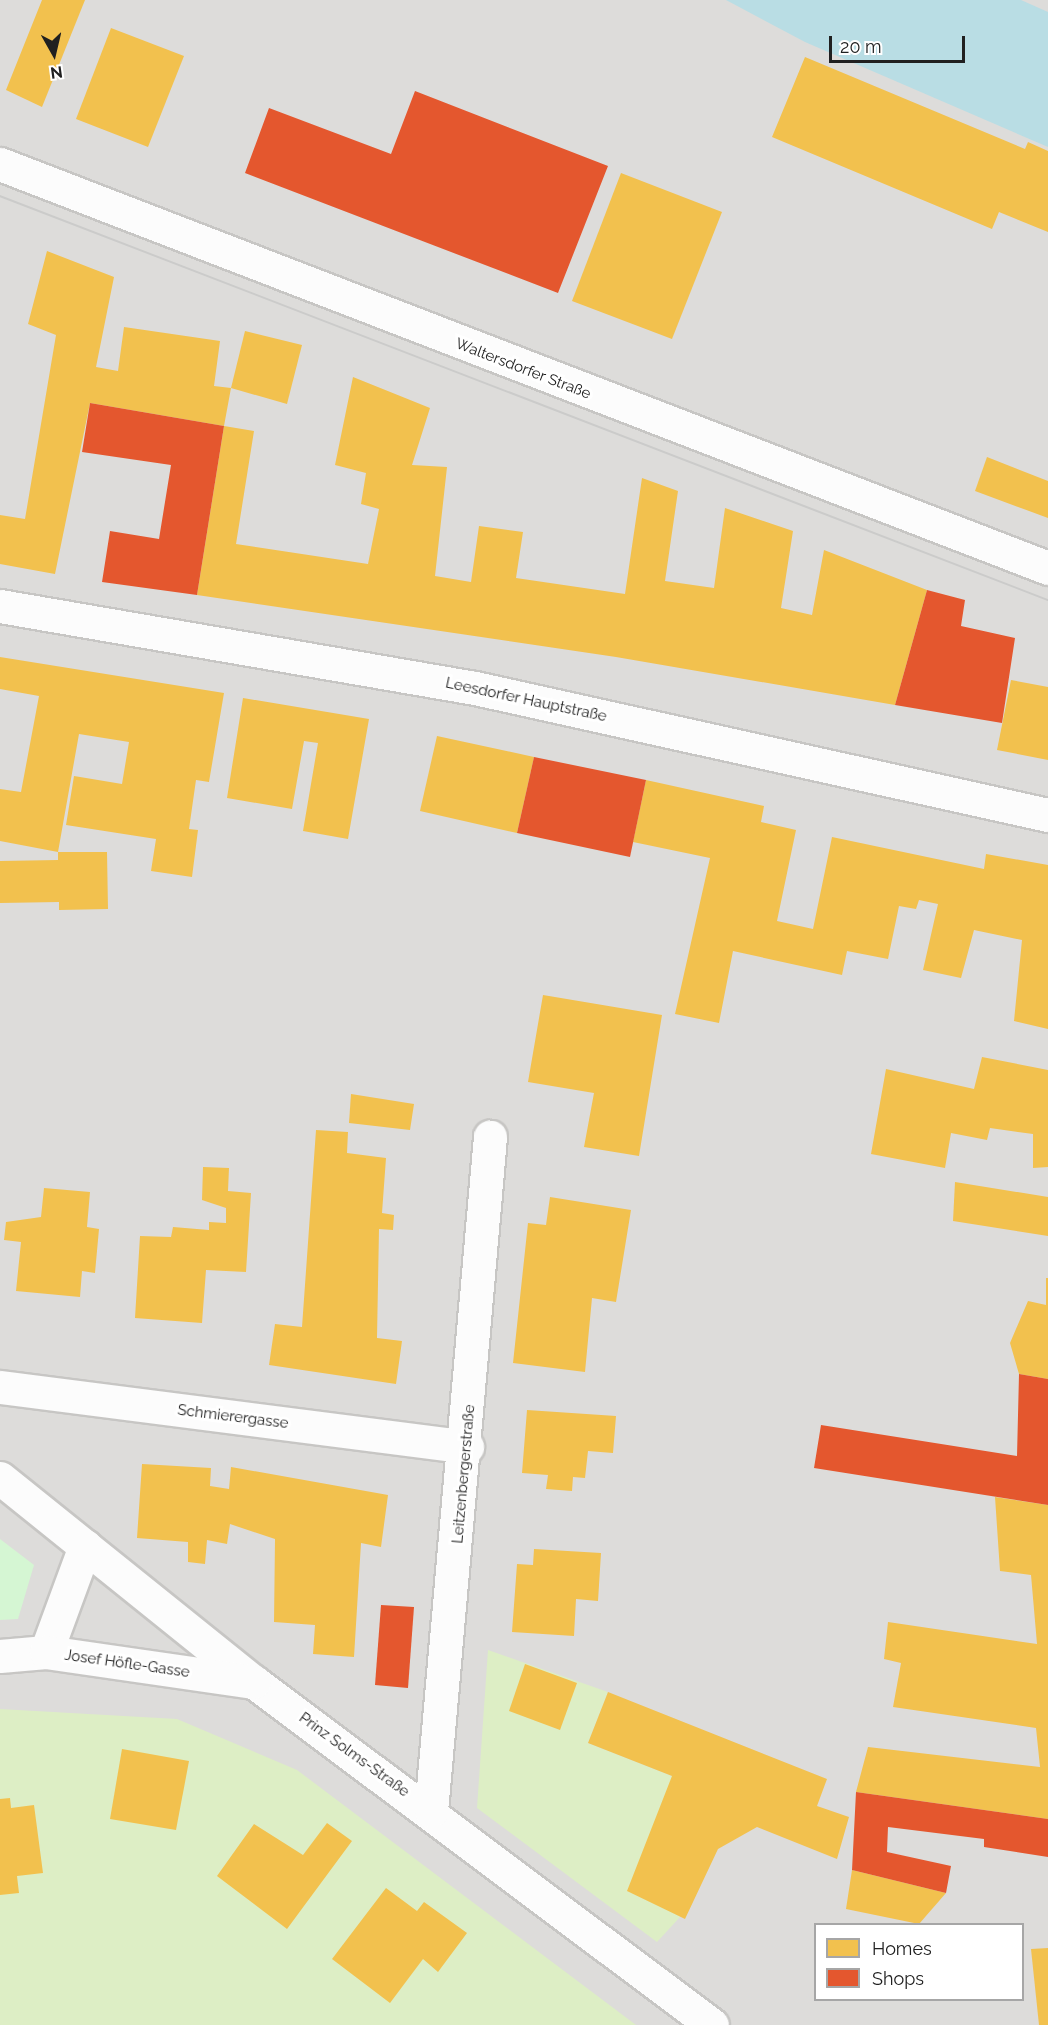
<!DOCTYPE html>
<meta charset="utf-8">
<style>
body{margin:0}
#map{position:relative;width:1048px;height:2025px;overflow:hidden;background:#eeece8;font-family:Raleway,sans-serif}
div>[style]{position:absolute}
.residential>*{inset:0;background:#dddcda}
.grass>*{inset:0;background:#ddeec5}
.park>*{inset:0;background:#d5f6d3}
.water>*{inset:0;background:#b9dde4}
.homes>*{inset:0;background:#f2c14e}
.shops>*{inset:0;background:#e4572e}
.roads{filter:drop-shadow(2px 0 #c7c6c4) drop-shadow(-2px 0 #c7c6c4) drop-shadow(0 2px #c7c6c4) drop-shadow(0 -2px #c7c6c4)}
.minor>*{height:33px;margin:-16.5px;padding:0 16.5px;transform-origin:16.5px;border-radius:16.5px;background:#fcfcfc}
.tram>*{height:1.5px;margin:-0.75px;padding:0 0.75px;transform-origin:0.75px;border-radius:0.75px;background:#cbcbca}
span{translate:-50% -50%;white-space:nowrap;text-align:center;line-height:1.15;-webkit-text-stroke:6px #fff;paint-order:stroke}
.street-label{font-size:15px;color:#202020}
.legend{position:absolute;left:814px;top:1923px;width:210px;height:78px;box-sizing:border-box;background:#fff;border:2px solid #a6a6a6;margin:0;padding:8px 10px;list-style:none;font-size:18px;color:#202020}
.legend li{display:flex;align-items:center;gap:12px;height:30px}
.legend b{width:30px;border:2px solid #a6a6a6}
.north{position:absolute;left:24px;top:24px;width:60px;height:60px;-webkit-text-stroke:4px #fff;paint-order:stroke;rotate:172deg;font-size:16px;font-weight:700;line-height:24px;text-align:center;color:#202020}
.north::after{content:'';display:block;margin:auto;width:21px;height:27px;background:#202020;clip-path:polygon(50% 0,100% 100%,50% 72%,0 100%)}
.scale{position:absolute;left:829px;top:36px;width:136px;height:27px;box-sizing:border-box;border:3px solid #202020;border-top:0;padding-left:8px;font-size:18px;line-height:21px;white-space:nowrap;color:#202020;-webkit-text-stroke:4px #fff;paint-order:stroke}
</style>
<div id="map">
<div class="residential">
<i style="clip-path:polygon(evenodd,0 0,1048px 0,1048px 2025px,0 2025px,0 0,816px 1924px,1022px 1924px,1022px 2000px,816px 2000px,816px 1924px)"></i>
</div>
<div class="grass">
<i style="clip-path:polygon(488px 1650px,608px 1692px,588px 1743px,672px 1776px,680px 1917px,657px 1942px,477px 1808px)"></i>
<i style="clip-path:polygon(0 1709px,177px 1719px,297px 1770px,636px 2025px,0 2025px)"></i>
</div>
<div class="park">
<i style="clip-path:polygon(0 1539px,34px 1565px,18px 1619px,0 1620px)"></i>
</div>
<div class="water">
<i style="clip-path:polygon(726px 0,1021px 0,1048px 12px,1048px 147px,805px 42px)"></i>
</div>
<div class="homes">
<i style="clip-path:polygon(42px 0,85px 0,42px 107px,6px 90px)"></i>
<i style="clip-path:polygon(111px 28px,184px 56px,148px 147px,76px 119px)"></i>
<i style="clip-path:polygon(805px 57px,1025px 149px,1028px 142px,1048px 151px,1048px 232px,999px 212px,992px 229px,772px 137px)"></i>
<i style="clip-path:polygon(621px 173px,722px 212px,672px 339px,572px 301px)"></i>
<i style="clip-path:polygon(47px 251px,114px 277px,96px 367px,118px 371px,124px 327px,220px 341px,214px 386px,231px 388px,224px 426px,90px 403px,55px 574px,0 564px,0 515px,25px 519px,56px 335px,28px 324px)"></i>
<i style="clip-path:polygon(245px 331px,302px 345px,287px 404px,231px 388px)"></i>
<i style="clip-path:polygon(353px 377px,430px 408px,412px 465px,447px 467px,435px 576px,471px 582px,479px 526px,523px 532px,516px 578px,625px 594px,642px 478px,678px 491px,665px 581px,714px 588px,725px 508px,793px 531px,781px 608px,812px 615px,824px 550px,927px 590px,895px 705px,616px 657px,197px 595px,224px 426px,254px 431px,236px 544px,368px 564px,379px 509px,361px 504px,366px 473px,335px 465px)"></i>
<i style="clip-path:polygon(987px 457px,1048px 481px,1048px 518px,975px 491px)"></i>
<i style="clip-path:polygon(0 657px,224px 693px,209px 782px,196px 780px,189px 829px,198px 830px,192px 877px,151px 871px,156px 839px,66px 825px,74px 776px,122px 784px,129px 742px,79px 734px,58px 852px,107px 852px,108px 909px,59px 910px,59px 902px,0 903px,0 861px,58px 860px,58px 852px,0 841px,0 789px,21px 792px,39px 696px,0 689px)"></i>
<i style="clip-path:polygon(1011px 680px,1048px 687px,1048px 760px,997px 750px)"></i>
<i style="clip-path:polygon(243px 698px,369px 719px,348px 839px,303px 831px,318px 743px,304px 741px,292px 809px,227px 798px)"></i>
<i style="clip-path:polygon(437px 736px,534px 757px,517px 833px,420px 811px)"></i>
<i style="clip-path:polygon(646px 780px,764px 806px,761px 822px,796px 830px,777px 921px,813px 929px,832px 837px,984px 869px,986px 854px,1048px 865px,1048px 1029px,1014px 1021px,1022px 940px,974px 930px,961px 978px,923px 970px,938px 904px,919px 900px,916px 909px,899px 906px,888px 959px,847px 951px,842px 975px,733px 951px,719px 1023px,675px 1014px,710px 858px,633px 842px)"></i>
<i style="clip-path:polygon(543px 995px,662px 1015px,639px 1156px,584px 1147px,594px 1093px,528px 1082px)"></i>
<i style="clip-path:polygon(982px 1057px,1048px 1070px,1048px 1167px,1033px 1168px,1033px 1134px,990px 1128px,987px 1140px,951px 1133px,945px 1168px,871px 1154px,886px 1069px,974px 1089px)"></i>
<i style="clip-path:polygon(351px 1094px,414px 1104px,410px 1130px,349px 1123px)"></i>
<i style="clip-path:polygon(316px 1130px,348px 1132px,347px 1153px,386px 1158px,382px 1213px,394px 1215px,393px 1230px,379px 1229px,377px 1338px,402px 1341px,396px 1384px,269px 1365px,275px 1324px,302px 1327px)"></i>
<i style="clip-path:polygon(203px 1167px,229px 1168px,228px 1191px,251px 1193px,246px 1272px,206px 1270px,202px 1323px,135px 1318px,140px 1236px,171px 1237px,173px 1227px,209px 1230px,209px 1222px,226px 1223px,226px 1208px,202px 1200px)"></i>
<i style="clip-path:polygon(955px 1182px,1048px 1197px,1048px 1236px,953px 1221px)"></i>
<i style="clip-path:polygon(44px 1188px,90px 1192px,87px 1227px,99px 1229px,95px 1273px,82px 1271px,80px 1297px,16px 1291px,21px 1242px,4px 1240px,6px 1222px,41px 1217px)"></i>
<i style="clip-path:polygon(550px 1197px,631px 1210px,616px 1302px,592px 1298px,585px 1372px,513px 1363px,528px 1223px,546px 1225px)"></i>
<i style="clip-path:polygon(1046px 1278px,1048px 1278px,1048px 1379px,1019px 1374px,1010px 1343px,1028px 1301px,1046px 1305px)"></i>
<i style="clip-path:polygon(527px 1410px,616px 1416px,613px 1453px,588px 1451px,585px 1478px,573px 1477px,572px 1491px,546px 1489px,548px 1475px,522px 1473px)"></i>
<i style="clip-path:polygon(142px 1464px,211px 1468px,210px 1486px,229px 1489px,231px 1467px,388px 1495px,381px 1547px,361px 1543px,354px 1657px,313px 1654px,315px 1625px,274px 1622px,275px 1539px,230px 1524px,227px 1544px,207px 1540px,205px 1564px,188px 1562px,188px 1542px,137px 1538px)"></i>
<i style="clip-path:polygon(995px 1497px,1048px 1505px,1048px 1819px,856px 1792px,868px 1747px,1040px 1767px,1036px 1728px,893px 1707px,901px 1663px,884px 1659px,888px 1622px,1037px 1644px,1031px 1575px,1000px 1571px)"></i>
<i style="clip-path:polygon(534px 1549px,601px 1553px,598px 1601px,576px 1599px,574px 1636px,512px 1632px,517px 1564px,533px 1565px)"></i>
<i style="clip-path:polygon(525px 1664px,577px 1683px,560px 1730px,509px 1711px)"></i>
<i style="clip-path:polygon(608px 1692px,827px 1779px,817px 1806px,849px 1817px,837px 1859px,757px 1827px,718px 1849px,685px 1919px,627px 1891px,672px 1776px,588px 1743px)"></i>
<i style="clip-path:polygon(122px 1749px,189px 1761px,176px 1830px,110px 1819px)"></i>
<i style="clip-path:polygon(10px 1798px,11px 1808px,34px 1805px,43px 1873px,17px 1876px,19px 1893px,0 1895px,0 1799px)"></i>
<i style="clip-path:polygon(327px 1823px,352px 1841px,287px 1929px,217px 1876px,254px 1824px,303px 1855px)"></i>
<i style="clip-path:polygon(852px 1870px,946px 1893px,919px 1924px,846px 1909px)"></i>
<i style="clip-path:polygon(386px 1888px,417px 1911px,424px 1902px,467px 1933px,438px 1972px,423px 1959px,390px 2003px,332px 1959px)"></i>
<i style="clip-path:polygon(1048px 1948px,1048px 2025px,1039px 2025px,1031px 1949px)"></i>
</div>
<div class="shops">
<i style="clip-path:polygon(415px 91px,608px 166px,558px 293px,245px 173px,269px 108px,391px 154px)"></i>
<i style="clip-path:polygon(90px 403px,224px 426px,197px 595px,102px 582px,110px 531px,159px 539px,171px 465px,82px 452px)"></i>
<i style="clip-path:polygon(927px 590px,965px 600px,961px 626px,1015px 638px,1002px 723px,895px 705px)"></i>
<i style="clip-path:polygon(534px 757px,646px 780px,630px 857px,517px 833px)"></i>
<i style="clip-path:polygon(1019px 1374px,1048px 1379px,1048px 1505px,814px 1468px,821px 1425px,1017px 1456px)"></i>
<i style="clip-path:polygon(381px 1605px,414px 1607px,408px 1688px,375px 1685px)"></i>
<i style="clip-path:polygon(856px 1792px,1048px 1819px,1048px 1857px,984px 1847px,984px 1839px,888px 1827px,887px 1852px,951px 1866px,946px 1893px,852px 1870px)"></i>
</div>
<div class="roads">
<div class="minor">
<i style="left:0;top:164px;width:1123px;rotate:21.08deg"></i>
<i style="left:0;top:606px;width:482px;rotate:9.8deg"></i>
<i style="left:475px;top:688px;width:587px;rotate:12.5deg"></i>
<i style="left:0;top:1387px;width:471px;rotate:7.3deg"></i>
<i style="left:0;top:1478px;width:326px;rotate:38.8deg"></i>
<i style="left:254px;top:1682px;width:572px;rotate:36.83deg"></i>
<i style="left:46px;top:1652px;width:113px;rotate:-69.8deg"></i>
<i style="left:0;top:1656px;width:46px;rotate:-5deg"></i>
<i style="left:46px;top:1652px;width:210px;rotate:8.2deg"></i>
<i style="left:431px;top:1811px;width:677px;rotate:-85deg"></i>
</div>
</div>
<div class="tram">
<i style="left:0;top:196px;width:1123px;rotate:21.08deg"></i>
</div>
<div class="street-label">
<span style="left:523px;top:369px;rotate:21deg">Waltersdorfer Straße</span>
<span style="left:526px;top:700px;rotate:12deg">Leesdorfer Hauptstraße</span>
<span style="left:233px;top:1417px;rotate:7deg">Schmierergasse</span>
<span style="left:464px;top:1474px;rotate:-85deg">Leitzenbergerstraße</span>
<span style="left:127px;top:1664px;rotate:8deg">Josef Höfle-Gasse</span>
<span style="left:354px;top:1755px;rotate:36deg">Prinz Solms-Straße</span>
</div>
<ul class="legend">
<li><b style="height:16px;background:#f2c14e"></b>Homes</li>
<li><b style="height:16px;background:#e4572e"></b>Shops</li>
</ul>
<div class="north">N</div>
<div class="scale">20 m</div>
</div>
